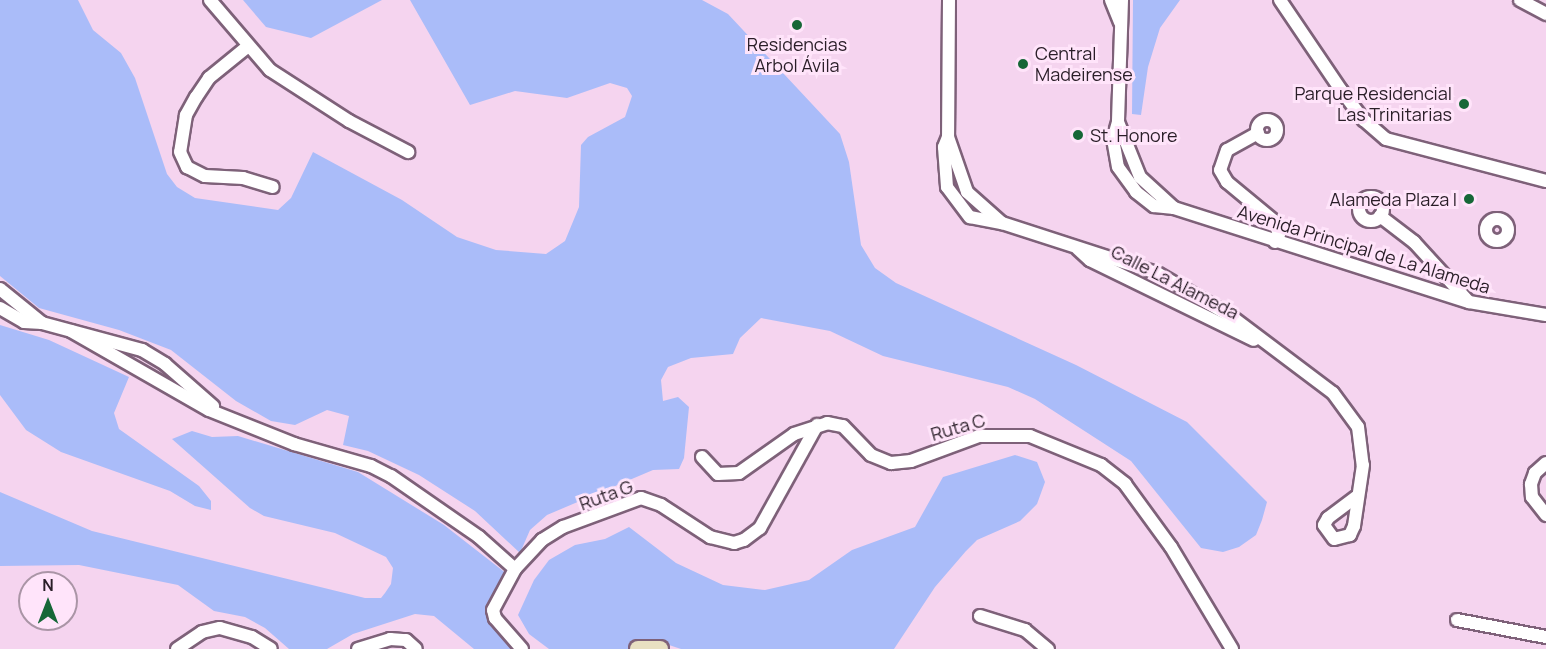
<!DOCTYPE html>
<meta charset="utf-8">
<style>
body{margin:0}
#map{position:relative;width:1546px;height:649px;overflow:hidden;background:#f5d4ef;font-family:Manrope,sans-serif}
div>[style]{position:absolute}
.green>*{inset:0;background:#aabcf9}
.roads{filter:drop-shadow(2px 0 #7e6179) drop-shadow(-2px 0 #7e6179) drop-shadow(0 2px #7e6179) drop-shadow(0 -2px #7e6179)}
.minor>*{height:12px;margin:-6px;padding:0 6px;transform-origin:6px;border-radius:6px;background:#fff}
.minor>.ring{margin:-6px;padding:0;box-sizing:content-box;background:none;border:12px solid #fff;border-radius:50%}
.secondary>*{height:16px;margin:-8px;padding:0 8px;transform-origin:8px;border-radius:8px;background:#e8e0c2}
.dots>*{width:16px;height:16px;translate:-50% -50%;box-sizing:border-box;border:3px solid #ffe4fa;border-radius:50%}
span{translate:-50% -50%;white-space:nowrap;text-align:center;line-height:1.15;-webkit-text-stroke:6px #ffe4fa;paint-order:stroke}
.poi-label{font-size:18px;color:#2a1e28}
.left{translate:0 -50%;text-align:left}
.right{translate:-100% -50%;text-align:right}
.street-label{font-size:18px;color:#2a1e28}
.north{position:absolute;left:18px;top:571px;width:60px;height:60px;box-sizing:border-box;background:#ffe4fa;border:2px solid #aa95a6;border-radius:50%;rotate:0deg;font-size:16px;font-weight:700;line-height:24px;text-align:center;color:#2a1e28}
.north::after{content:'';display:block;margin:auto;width:21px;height:27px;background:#166737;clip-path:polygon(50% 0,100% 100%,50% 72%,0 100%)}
</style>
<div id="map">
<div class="green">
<i style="clip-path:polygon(0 0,78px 0,93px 30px,121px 53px,135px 78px,167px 174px,177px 187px,195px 198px,278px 210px,291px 198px,313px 152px,402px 200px,457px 237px,496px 250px,546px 254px,565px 241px,579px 207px,581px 145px,588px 137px,625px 117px,632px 96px,627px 88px,610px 83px,567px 98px,515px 91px,470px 105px,410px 0,702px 0,728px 14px,840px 134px,849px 162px,861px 245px,875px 268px,896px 283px,1076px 365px,1187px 422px,1267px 502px,1262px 520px,1256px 535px,1239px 547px,1223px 552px,1201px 548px,1131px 461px,1035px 399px,1008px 387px,883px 356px,830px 331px,761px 318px,740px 338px,733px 354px,691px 358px,668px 367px,661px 380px,663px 401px,678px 397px,689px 407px,684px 458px,679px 469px,653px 470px,547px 515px,530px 530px,520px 553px,475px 511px,419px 475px,368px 451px,343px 445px,349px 416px,327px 410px,295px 425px,271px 421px,236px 401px,171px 350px,119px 330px,39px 308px,0 276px)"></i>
<i style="clip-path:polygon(243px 0,382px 0,311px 38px,266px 27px)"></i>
<i style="clip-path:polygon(1133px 0,1180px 0,1160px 28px,1148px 67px,1141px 115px,1132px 114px)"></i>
<i style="clip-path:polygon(0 325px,49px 340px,129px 377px,114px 413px,119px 429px,199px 486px,211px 501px,211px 510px,195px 506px,170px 491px,61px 452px,26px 430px,0 395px)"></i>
<i style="clip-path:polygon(192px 431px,212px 437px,238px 436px,358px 472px,444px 525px,507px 574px,486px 611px,488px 619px,513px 649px,474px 649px,434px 616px,415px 614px,353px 634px,327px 649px,289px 649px,265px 628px,245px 617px,214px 611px,178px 585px,79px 565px,0 566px,0 492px,92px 531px,365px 598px,381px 598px,385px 593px,391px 584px,393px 568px,386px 557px,335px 533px,264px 516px,250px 508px,172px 439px)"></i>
<i style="clip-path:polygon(1015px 455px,1037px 462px,1045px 482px,1037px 504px,1020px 521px,977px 540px,966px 551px,935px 587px,894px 649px,681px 649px,663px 643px,635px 649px,549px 649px,529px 634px,518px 615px,534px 580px,549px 560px,575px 545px,605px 539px,629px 527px,676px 563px,723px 585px,765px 590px,809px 580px,852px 550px,915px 527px,943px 477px)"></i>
</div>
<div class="roads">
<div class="minor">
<i style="left:210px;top:0;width:92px;rotate:49.4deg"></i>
<i style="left:270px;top:70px;width:94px;rotate:32.8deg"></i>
<i style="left:349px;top:121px;width:67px;rotate:27.7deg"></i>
<i style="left:949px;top:0;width:137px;rotate:90.4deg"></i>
<i style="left:948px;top:137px;width:58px;rotate:70.9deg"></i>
<i style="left:967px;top:192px;width:47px;rotate:41.5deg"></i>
<i style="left:1111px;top:0;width:24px;rotate:68deg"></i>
<i style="left:1122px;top:0;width:122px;rotate:91.9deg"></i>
<i style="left:1118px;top:122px;width:59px;rotate:68.2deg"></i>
<i style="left:1140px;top:177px;width:46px;rotate:42.4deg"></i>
<i style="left:1280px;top:0;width:109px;rotate:55.9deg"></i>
<i style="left:1341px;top:90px;width:38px;rotate:53deg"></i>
<i style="left:1364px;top:120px;width:29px;rotate:41deg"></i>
<i style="left:1386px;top:139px;width:165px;rotate:14.7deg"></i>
<i style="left:1520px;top:0;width:30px;rotate:28deg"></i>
<i style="left:247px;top:47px;width:49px;rotate:140.8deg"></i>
<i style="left:209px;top:78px;width:23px;rotate:124deg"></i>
<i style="left:196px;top:97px;width:21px;rotate:119deg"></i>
<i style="left:186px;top:115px;width:37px;rotate:99deg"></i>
<i style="left:180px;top:152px;width:17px;rotate:65deg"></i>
<i style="left:187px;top:167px;width:20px;rotate:27deg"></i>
<i style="left:205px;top:176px;width:38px;rotate:3deg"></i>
<i style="left:243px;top:178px;width:31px;rotate:17deg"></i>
<i class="ring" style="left:1257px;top:120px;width:8px;height:8px"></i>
<i style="left:1118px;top:122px;width:18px;rotate:106deg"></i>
<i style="left:1113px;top:139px;width:28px;rotate:80deg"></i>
<i style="left:1118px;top:167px;width:31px;rotate:54deg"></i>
<i style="left:1136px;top:192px;width:23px;rotate:38deg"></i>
<i style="left:1154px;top:206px;width:20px;rotate:6deg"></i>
<i style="left:1174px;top:208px;width:310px;rotate:17.7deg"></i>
<i style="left:1469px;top:302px;width:78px;rotate:9.6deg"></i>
<i style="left:1258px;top:133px;width:35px;rotate:151deg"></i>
<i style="left:1227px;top:150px;width:21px;rotate:109deg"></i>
<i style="left:1220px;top:170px;width:14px;rotate:60deg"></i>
<i style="left:1227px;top:182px;width:61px;rotate:39.7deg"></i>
<i style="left:1274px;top:221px;width:14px;rotate:69deg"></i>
<i style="left:1279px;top:234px;width:9px;rotate:117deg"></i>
<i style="left:948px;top:137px;width:11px;rotate:112deg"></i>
<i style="left:944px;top:147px;width:40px;rotate:85.7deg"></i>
<i style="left:947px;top:187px;width:38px;rotate:53deg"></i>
<i style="left:970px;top:217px;width:33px;rotate:11deg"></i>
<i style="left:1002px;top:223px;width:163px;rotate:17.9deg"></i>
<i style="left:1157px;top:273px;width:87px;rotate:30.4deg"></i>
<i style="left:1232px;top:317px;width:126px;rotate:37deg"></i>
<i style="left:1333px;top:393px;width:42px;rotate:53.7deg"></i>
<i style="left:1358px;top:427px;width:38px;rotate:83deg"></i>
<i style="left:1363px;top:465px;width:62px;rotate:98.4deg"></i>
<i style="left:1354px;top:526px;width:10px;rotate:114deg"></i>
<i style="left:1350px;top:535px;width:16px;rotate:166deg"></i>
<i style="left:1334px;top:539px;width:17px;rotate:-126deg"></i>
<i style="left:1324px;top:525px;width:8px;rotate:-60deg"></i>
<i style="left:1328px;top:518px;width:35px;rotate:-37deg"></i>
<i class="ring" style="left:1359px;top:197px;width:12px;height:12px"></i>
<i style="left:1380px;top:216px;width:43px;rotate:37.4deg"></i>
<i style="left:1414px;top:242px;width:81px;rotate:47.5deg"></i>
<i class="ring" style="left:1486px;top:219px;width:10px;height:10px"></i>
<i style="left:1078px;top:249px;width:16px;rotate:43deg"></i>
<i style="left:1090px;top:260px;width:182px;rotate:26deg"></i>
<i style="left:0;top:289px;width:54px;rotate:39deg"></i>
<i style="left:0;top:308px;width:28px;rotate:30deg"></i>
<i style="left:24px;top:322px;width:18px;rotate:3deg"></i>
<i style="left:42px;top:323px;width:104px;rotate:15.1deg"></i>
<i style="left:142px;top:350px;width:27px;rotate:31deg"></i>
<i style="left:165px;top:364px;width:64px;rotate:41.2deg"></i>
<i style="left:71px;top:331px;width:159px;rotate:29.8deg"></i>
<i style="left:209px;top:410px;width:92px;rotate:21.8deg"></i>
<i style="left:294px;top:444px;width:80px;rotate:15.9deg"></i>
<i style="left:371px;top:466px;width:22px;rotate:27deg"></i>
<i style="left:391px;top:476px;width:107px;rotate:34.7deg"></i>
<i style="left:479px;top:537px;width:48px;rotate:41.6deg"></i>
<i style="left:702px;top:457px;width:23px;rotate:47deg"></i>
<i style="left:718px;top:474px;width:21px;rotate:-3deg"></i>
<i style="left:739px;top:473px;width:67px;rotate:-35.3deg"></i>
<i style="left:794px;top:434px;width:35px;rotate:-18deg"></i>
<i style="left:827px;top:423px;width:16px;rotate:11deg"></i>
<i style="left:843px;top:426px;width:40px;rotate:46deg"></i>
<i style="left:871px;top:455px;width:22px;rotate:22deg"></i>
<i style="left:891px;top:463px;width:20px;rotate:-6deg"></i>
<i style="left:911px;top:461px;width:72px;rotate:-20.2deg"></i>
<i style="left:979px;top:436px;width:51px"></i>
<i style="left:1030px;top:436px;width:77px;rotate:22.2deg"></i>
<i style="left:1101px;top:465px;width:31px;rotate:38deg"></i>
<i style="left:1125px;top:484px;width:78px;rotate:53.9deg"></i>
<i style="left:1171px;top:547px;width:119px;rotate:59.1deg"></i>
<i style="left:1546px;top:463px;width:15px;rotate:138deg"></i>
<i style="left:1535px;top:473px;width:12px;rotate:110deg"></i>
<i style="left:1531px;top:484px;width:13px;rotate:86deg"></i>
<i style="left:1532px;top:497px;width:23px;rotate:52deg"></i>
<i style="left:980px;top:616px;width:47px;rotate:17.3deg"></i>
<i style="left:1025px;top:630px;width:30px;rotate:40deg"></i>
<i style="left:1457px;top:620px;width:91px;rotate:10.8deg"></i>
<i style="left:177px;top:649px;width:30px;rotate:-34deg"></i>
<i style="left:202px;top:632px;width:18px;rotate:-13deg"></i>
<i style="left:220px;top:628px;width:33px;rotate:16deg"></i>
<i style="left:252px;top:637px;width:22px;rotate:32deg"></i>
<i style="left:358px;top:649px;width:34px;rotate:-17deg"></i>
<i style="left:390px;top:639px;width:16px;rotate:4deg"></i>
<i style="left:406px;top:640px;width:13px;rotate:42deg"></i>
<i style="left:522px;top:649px;width:41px;rotate:-131.1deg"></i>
<i style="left:495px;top:618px;width:8px;rotate:-104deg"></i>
<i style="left:493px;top:610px;width:47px;rotate:-61.8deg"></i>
<i style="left:515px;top:569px;width:40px;rotate:-47deg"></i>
<i style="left:542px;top:540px;width:25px;rotate:-32deg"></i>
<i style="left:563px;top:527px;width:83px;rotate:-20.4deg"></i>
<i style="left:641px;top:498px;width:21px;rotate:19deg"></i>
<i style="left:661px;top:505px;width:59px;rotate:33.1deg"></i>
<i style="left:710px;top:537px;width:25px;rotate:14deg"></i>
<i style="left:734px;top:543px;width:10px;rotate:-17deg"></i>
<i style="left:744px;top:540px;width:20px;rotate:-37deg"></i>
<i style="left:760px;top:528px;width:118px;rotate:-61deg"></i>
</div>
<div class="secondary">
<i style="left:638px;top:649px;width:22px"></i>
</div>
</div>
<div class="dots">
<i style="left:797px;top:25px;background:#166737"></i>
<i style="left:1023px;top:64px;background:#166737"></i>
<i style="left:1464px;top:104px;background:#166737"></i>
<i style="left:1078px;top:135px;background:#166737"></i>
<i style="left:1469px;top:199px;background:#166737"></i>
</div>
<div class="poi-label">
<span style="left:797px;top:55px">Residencias<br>Arbol Ávila</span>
<span class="left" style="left:1035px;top:64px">Central<br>Madeirense</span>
<span class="right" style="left:1452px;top:104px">Parque Residencial<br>Las Trinitarias</span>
<span class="left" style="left:1090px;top:135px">St. Honore</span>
<span class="right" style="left:1457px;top:199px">Alameda Plaza I</span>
</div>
<div class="street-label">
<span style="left:1364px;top:249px;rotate:17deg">Avenida Principal de La Alameda</span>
<span style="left:1175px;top:282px;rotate:27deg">Calle La Alameda</span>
<span style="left:958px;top:427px;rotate:-16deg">Ruta C</span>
<span style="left:606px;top:495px;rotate:-20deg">Ruta G</span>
</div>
<div class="north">N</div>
</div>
